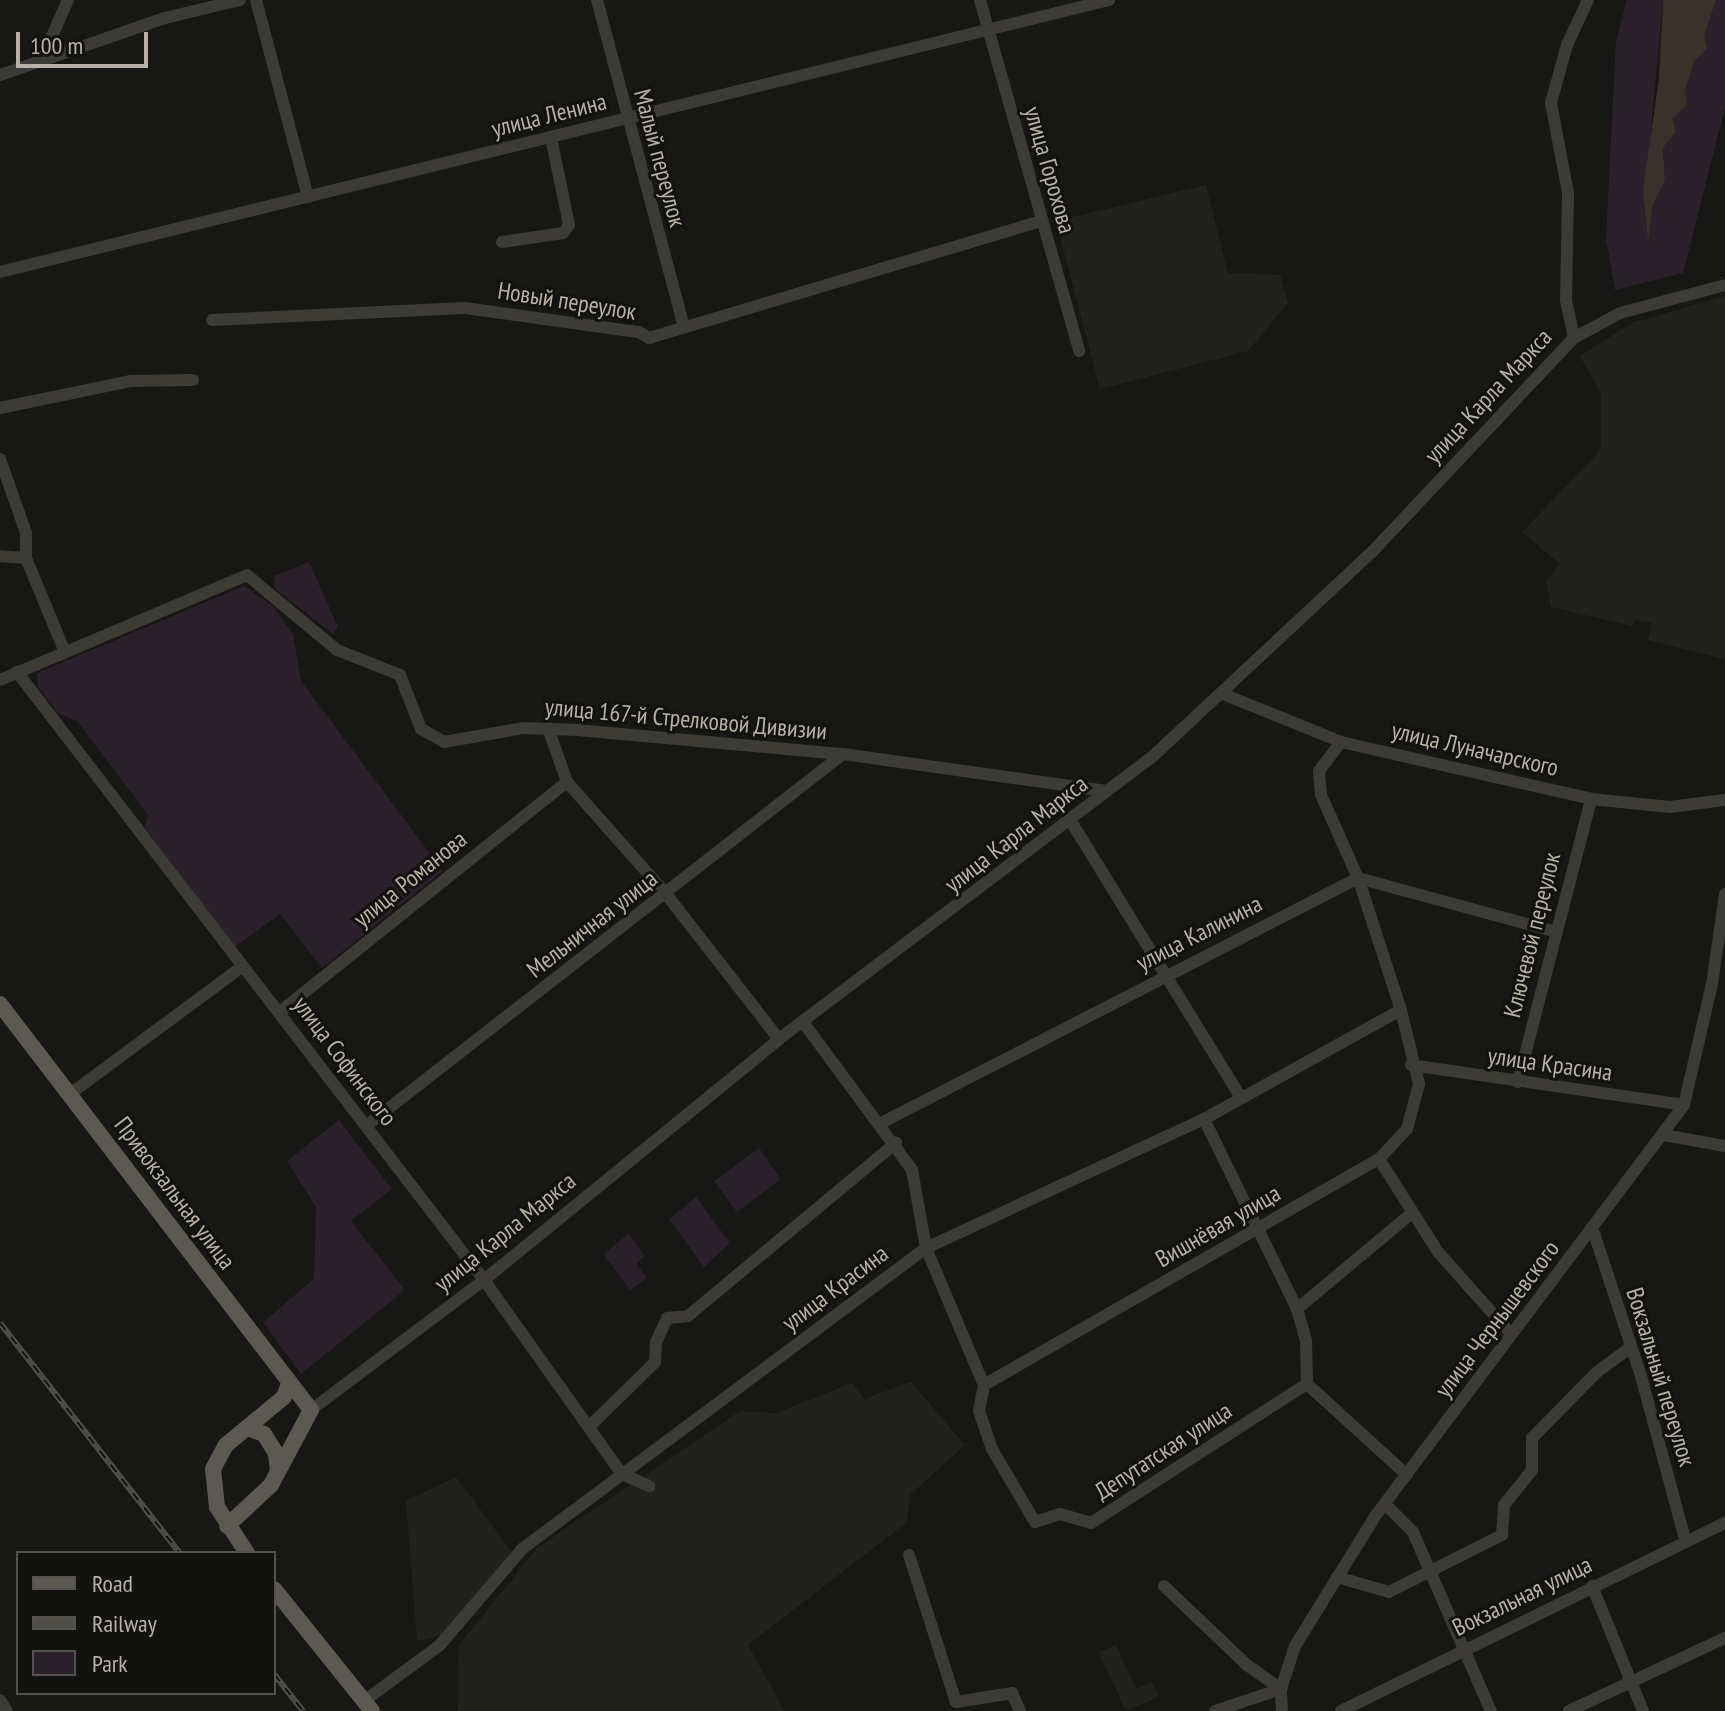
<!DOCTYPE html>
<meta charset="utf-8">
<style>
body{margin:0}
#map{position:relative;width:1725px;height:1711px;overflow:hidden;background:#171715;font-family:"PT Sans Narrow",sans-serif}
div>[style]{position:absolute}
.built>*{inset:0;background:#21211e}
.green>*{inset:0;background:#2a212a}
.water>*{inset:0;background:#3b312b}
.minor>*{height:12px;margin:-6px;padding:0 6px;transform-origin:6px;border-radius:6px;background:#3c3b36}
.major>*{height:16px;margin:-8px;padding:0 8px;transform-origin:8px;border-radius:8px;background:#5b5952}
.rail>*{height:6px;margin-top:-3px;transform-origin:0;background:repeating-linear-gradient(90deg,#121210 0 9px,#514f49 0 18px);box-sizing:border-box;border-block:2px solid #514f49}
span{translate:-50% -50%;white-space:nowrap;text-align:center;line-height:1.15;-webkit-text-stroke:6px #121210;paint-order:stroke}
.street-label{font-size:24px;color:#b8b1a7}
.legend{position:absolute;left:16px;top:1551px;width:260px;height:144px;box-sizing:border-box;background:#121210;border:2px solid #54524c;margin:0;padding:10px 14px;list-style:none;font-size:24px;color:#b8b1a7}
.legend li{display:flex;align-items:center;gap:16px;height:40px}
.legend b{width:40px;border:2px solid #54524c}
.scale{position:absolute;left:16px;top:32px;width:132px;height:36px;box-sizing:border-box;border:4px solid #b8b1a7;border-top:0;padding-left:10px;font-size:24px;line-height:28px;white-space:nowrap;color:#b8b1a7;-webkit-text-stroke:6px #121210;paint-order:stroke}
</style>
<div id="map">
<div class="built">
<i style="clip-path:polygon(1206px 185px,1228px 273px,1280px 275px,1288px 303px,1248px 351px,1100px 389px,1056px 221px)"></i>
<i style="clip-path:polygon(1725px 296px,1725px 659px,1648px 640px,1652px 623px,1635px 620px,1632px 626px,1551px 607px,1546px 581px,1560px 564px,1522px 532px,1601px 450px,1601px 394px,1580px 356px,1632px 323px)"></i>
<i style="clip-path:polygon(911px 1382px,965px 1445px,910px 1495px,907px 1522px,748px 1645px,784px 1711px,458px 1711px,459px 1645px,537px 1548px,740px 1411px,776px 1413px,852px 1383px,864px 1399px)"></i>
<i style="clip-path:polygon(456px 1477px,512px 1552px,440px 1636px,417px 1641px,406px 1501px)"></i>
<i style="clip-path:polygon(1116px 1645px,1136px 1689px,1152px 1682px,1159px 1697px,1126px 1711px,1099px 1652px)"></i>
</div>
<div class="green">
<i style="clip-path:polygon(1627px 0,1663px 0,1644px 203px,1648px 242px,1653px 204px,1665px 180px,1663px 148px,1676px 132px,1673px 118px,1716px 0,1725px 0,1725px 108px,1683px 273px,1615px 290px,1606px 238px,1616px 41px)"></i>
<i style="clip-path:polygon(309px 562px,338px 627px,333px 634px,274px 588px,275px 576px)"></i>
<i style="clip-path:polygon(244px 586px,273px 606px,293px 634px,301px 681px,443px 871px,322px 968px,280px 914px,235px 947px,145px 828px,148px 815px,77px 721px,59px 714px,38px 687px,37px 673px)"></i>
<i style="clip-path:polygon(339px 1120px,392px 1189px,351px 1221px,405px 1290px,301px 1374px,263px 1322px,314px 1279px,316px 1207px,287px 1161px)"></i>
<i style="clip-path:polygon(759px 1148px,781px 1179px,737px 1212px,714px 1181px)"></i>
<i style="clip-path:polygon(696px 1197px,730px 1243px,704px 1267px,669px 1219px)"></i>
<i style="clip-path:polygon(629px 1234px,645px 1256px,636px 1264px,647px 1278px,630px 1290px,603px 1254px)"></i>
</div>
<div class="water">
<i style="clip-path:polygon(1663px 0,1716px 0,1704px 35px,1707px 48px,1694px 62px,1685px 90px,1687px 105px,1673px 118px,1676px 132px,1663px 148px,1665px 180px,1653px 204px,1648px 243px,1643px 190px,1659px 78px)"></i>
</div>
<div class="minor">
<i style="left:256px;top:0;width:204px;rotate:75.2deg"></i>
<i style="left:597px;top:0;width:337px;rotate:75.1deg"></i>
<i style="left:980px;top:0;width:365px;rotate:74.2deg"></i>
<i style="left:41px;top:61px;width:67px;rotate:-66.1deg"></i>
<i style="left:0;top:75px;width:175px;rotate:-19.1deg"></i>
<i style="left:165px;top:18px;width:77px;rotate:-13.5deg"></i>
<i style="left:502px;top:242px;width:62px;rotate:-8.4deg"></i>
<i style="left:563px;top:233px;width:10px;rotate:-53deg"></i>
<i style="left:569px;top:225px;width:90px;rotate:-101.6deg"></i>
<i style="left:0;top:272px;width:1142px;rotate:-13.78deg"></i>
<i style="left:212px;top:320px;width:253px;rotate:-2.7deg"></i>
<i style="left:465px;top:308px;width:176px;rotate:7.9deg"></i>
<i style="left:639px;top:332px;width:12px;rotate:31deg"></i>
<i style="left:649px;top:338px;width:410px;rotate:-16.6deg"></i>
<i style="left:1574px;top:338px;width:39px;rotate:-102deg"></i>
<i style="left:1566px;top:300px;width:107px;rotate:-88.9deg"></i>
<i style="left:1568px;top:193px;width:92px;rotate:-100.7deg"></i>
<i style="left:1551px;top:103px;width:60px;rotate:-74.6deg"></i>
<i style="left:1567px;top:45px;width:50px;rotate:-65deg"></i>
<i style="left:0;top:408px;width:133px;rotate:-11.7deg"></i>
<i style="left:130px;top:381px;width:63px;rotate:-0.9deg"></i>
<i style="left:0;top:459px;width:78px;rotate:70.6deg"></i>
<i style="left:26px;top:533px;width:25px;rotate:90deg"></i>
<i style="left:26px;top:558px;width:26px;rotate:-176deg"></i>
<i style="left:26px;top:558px;width:102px;rotate:67.5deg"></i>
<i style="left:17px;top:672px;width:767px;rotate:52.47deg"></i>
<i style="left:484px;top:1280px;width:238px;rotate:54.6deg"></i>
<i style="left:622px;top:1474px;width:30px;rotate:24deg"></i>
<i style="left:0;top:680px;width:268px;rotate:-23deg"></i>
<i style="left:247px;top:575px;width:117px;rotate:39.8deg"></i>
<i style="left:337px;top:650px;width:68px;rotate:21.6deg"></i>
<i style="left:400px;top:675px;width:58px;rotate:68.7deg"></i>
<i style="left:421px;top:729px;width:26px;rotate:29deg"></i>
<i style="left:444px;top:742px;width:80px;rotate:-10deg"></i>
<i style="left:523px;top:728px;width:54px;rotate:2.1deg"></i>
<i style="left:577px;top:730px;width:267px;rotate:5.2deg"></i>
<i style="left:843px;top:754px;width:266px;rotate:8deg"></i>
<i style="left:1223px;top:694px;width:127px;rotate:22.1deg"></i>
<i style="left:1341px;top:742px;width:256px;rotate:12.8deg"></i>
<i style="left:1591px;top:799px;width:79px;rotate:5.8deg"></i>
<i style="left:1670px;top:807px;width:55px;rotate:-7.3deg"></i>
<i style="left:548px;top:728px;width:57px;rotate:70.6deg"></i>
<i style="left:567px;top:782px;width:149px;rotate:48.5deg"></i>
<i style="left:666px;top:894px;width:184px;rotate:52.1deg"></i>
<i style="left:1072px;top:823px;width:323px;rotate:58.4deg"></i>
<i style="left:281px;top:1011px;width:366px;rotate:-38.7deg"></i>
<i style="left:803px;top:1022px;width:184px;rotate:53.6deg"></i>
<i style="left:912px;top:1170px;width:79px;rotate:79.8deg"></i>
<i style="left:926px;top:1248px;width:149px;rotate:67.1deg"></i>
<i style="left:984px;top:1385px;width:26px;rotate:101deg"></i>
<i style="left:979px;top:1411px;width:40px;rotate:71.1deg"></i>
<i style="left:992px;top:1449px;width:85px;rotate:59.5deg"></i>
<i style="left:1035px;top:1522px;width:26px;rotate:-18deg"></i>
<i style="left:1060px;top:1514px;width:32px;rotate:16deg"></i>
<i style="left:1091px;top:1523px;width:257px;rotate:-32.8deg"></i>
<i style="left:1411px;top:1065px;width:276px;rotate:8.3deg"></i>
<i style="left:1518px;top:1082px;width:292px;rotate:-75.5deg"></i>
<i style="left:70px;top:1094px;width:212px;rotate:-36.5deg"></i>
<i style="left:1204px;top:1119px;width:212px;rotate:63.9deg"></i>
<i style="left:1297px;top:1309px;width:32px;rotate:74deg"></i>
<i style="left:1306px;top:1340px;width:44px;rotate:88.7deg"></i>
<i style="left:1307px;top:1384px;width:135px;rotate:42.3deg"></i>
<i style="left:881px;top:1123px;width:536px;rotate:-27.19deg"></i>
<i style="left:1358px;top:878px;width:202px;rotate:15.2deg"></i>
<i style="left:366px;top:1126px;width:605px;rotate:-37.95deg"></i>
<i style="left:1664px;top:1135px;width:62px;rotate:10.2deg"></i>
<i style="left:1379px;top:1159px;width:110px;rotate:57.6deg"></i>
<i style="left:1438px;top:1252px;width:110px;rotate:48.3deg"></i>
<i style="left:1592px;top:1227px;width:157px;rotate:71.8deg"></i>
<i style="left:1641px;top:1376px;width:169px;rotate:74.9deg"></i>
<i style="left:1297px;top:1309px;width:150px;rotate:-39.9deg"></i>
<i style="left:984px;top:1385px;width:455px;rotate:-29.8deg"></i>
<i style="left:1379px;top:1159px;width:41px;rotate:-47deg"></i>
<i style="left:1407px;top:1129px;width:47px;rotate:-75.1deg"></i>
<i style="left:1419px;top:1084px;width:76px;rotate:-103.7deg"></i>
<i style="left:1401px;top:1010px;width:139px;rotate:-108deg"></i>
<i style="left:1358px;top:878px;width:91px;rotate:-114deg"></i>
<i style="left:1321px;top:795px;width:24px;rotate:-95deg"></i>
<i style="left:1319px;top:771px;width:36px;rotate:-53deg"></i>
<i style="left:311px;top:1410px;width:216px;rotate:-36.9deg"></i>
<i style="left:484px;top:1280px;width:381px;rotate:-39.2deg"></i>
<i style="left:779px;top:1039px;width:466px;rotate:-37.1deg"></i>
<i style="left:1151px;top:758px;width:304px;rotate:-43deg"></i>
<i style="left:1373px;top:551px;width:293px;rotate:-46.7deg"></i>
<i style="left:1574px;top:338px;width:52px;rotate:-28.5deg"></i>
<i style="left:1620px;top:313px;width:109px;rotate:-14.9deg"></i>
<i style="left:591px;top:1425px;width:90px;rotate:-44.5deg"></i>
<i style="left:655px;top:1362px;width:20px;rotate:-87deg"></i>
<i style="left:656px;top:1342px;width:26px;rotate:-65deg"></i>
<i style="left:667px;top:1318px;width:21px;rotate:-5deg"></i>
<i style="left:688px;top:1316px;width:271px;rotate:-39.8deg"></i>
<i style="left:1385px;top:1504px;width:40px;rotate:45deg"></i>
<i style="left:1413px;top:1532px;width:195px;rotate:66.5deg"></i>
<i style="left:909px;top:1555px;width:154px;rotate:72.3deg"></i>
<i style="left:956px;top:1702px;width:57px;rotate:-9.1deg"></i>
<i style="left:1012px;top:1693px;width:20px;rotate:66deg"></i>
<i style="left:1337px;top:1577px;width:54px;rotate:16.1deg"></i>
<i style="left:1389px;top:1592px;width:127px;rotate:-26.8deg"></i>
<i style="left:1502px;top:1535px;width:30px;rotate:-86deg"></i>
<i style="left:1504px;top:1505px;width:45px;rotate:-51.3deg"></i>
<i style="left:1532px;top:1470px;width:32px;rotate:-90deg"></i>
<i style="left:1532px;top:1438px;width:93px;rotate:-45.4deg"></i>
<i style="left:1597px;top:1372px;width:42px;rotate:-36.3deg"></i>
<i style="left:1164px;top:1586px;width:115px;rotate:43.6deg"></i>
<i style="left:1247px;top:1665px;width:42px;rotate:35.2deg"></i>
<i style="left:1592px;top:1586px;width:135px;rotate:67.8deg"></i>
<i style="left:0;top:1700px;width:13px;rotate:58deg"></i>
<i style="left:364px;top:1701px;width:93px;rotate:-36.3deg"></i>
<i style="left:439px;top:1646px;width:128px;rotate:-49.4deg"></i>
<i style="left:522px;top:1549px;width:504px;rotate:-36.69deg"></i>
<i style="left:926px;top:1248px;width:306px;rotate:-24.9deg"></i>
<i style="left:1204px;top:1119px;width:225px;rotate:-29deg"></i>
<i style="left:1215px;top:1711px;width:70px;rotate:-18.4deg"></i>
<i style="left:1282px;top:1711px;width:22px;rotate:-93deg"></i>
<i style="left:1281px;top:1689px;width:45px;rotate:-72deg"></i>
<i style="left:1295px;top:1646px;width:154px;rotate:-58.3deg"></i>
<i style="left:1376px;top:1515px;width:513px;rotate:-53.09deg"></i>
<i style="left:1684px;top:1105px;width:124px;rotate:-77deg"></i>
<i style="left:1712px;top:984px;width:91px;rotate:-81.8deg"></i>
<i style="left:1341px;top:1711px;width:428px;rotate:-26.1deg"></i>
<i style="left:1569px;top:1711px;width:172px;rotate:-25.1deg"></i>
</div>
<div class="major">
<i style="left:0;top:1004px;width:511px;rotate:52.55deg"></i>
<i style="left:311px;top:1410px;width:85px;rotate:118.1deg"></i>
<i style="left:271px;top:1485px;width:60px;rotate:137deg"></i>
<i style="left:248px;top:1428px;width:17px;rotate:21deg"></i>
<i style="left:264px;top:1434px;width:22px;rotate:58deg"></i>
<i style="left:276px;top:1453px;width:18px;rotate:84deg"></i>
<i style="left:247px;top:1553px;width:55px;rotate:-123.1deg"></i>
<i style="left:217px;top:1507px;width:38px;rotate:-96deg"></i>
<i style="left:213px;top:1469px;width:27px;rotate:-62deg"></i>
<i style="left:226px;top:1445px;width:75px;rotate:-39.6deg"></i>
<i style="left:284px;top:1397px;width:14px;rotate:-69deg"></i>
<i style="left:274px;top:1589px;width:156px;rotate:51.2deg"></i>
</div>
<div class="rail">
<i style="left:0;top:1323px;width:292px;rotate:52deg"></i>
<i style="left:274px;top:1674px;width:47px;rotate:51.9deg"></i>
</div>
<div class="street-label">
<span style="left:549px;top:115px;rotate:-14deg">улица Ленина</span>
<span style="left:660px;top:158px;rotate:75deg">Малый переулок</span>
<span style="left:1050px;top:170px;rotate:74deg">улица Горохова</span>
<span style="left:567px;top:301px;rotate:9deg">Новый переулок</span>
<span style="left:1488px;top:396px;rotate:-47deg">улица Карла Маркса</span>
<span style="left:686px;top:719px;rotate:5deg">улица 167-й Стрелковой Дивизии</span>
<span style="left:1475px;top:749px;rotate:13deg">улица Луначарского</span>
<span style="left:1016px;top:834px;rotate:-38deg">улица Карла Маркса</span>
<span style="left:410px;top:879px;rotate:-39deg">улица Романова</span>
<span style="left:592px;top:924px;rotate:-38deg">Мельничная улица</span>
<span style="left:1199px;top:933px;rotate:-27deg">улица Калинина</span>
<span style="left:1532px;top:935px;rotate:-76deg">Ключевой переулок</span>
<span style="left:345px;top:1061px;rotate:53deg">улица Софинского</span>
<span style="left:1550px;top:1064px;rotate:8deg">улица Красина</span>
<span style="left:175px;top:1193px;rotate:53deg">Привокзальная улица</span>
<span style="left:1218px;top:1226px;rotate:-30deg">Вишнёвая улица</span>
<span style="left:505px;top:1232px;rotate:-39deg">улица Карла Маркса</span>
<span style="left:835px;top:1288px;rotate:-37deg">улица Красина</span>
<span style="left:1497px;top:1319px;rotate:-53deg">улица Чернышевского</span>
<span style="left:1661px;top:1377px;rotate:73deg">Вокзальный переулок</span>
<span style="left:1163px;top:1451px;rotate:-33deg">Депутатская улица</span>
<span style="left:1522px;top:1596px;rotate:-26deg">Вокзальная улица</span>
</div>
<ul class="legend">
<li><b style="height:10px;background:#5b5952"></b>Road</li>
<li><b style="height:10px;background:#514f49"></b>Railway</li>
<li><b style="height:22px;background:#2a212a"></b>Park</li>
</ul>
<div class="scale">100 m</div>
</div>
